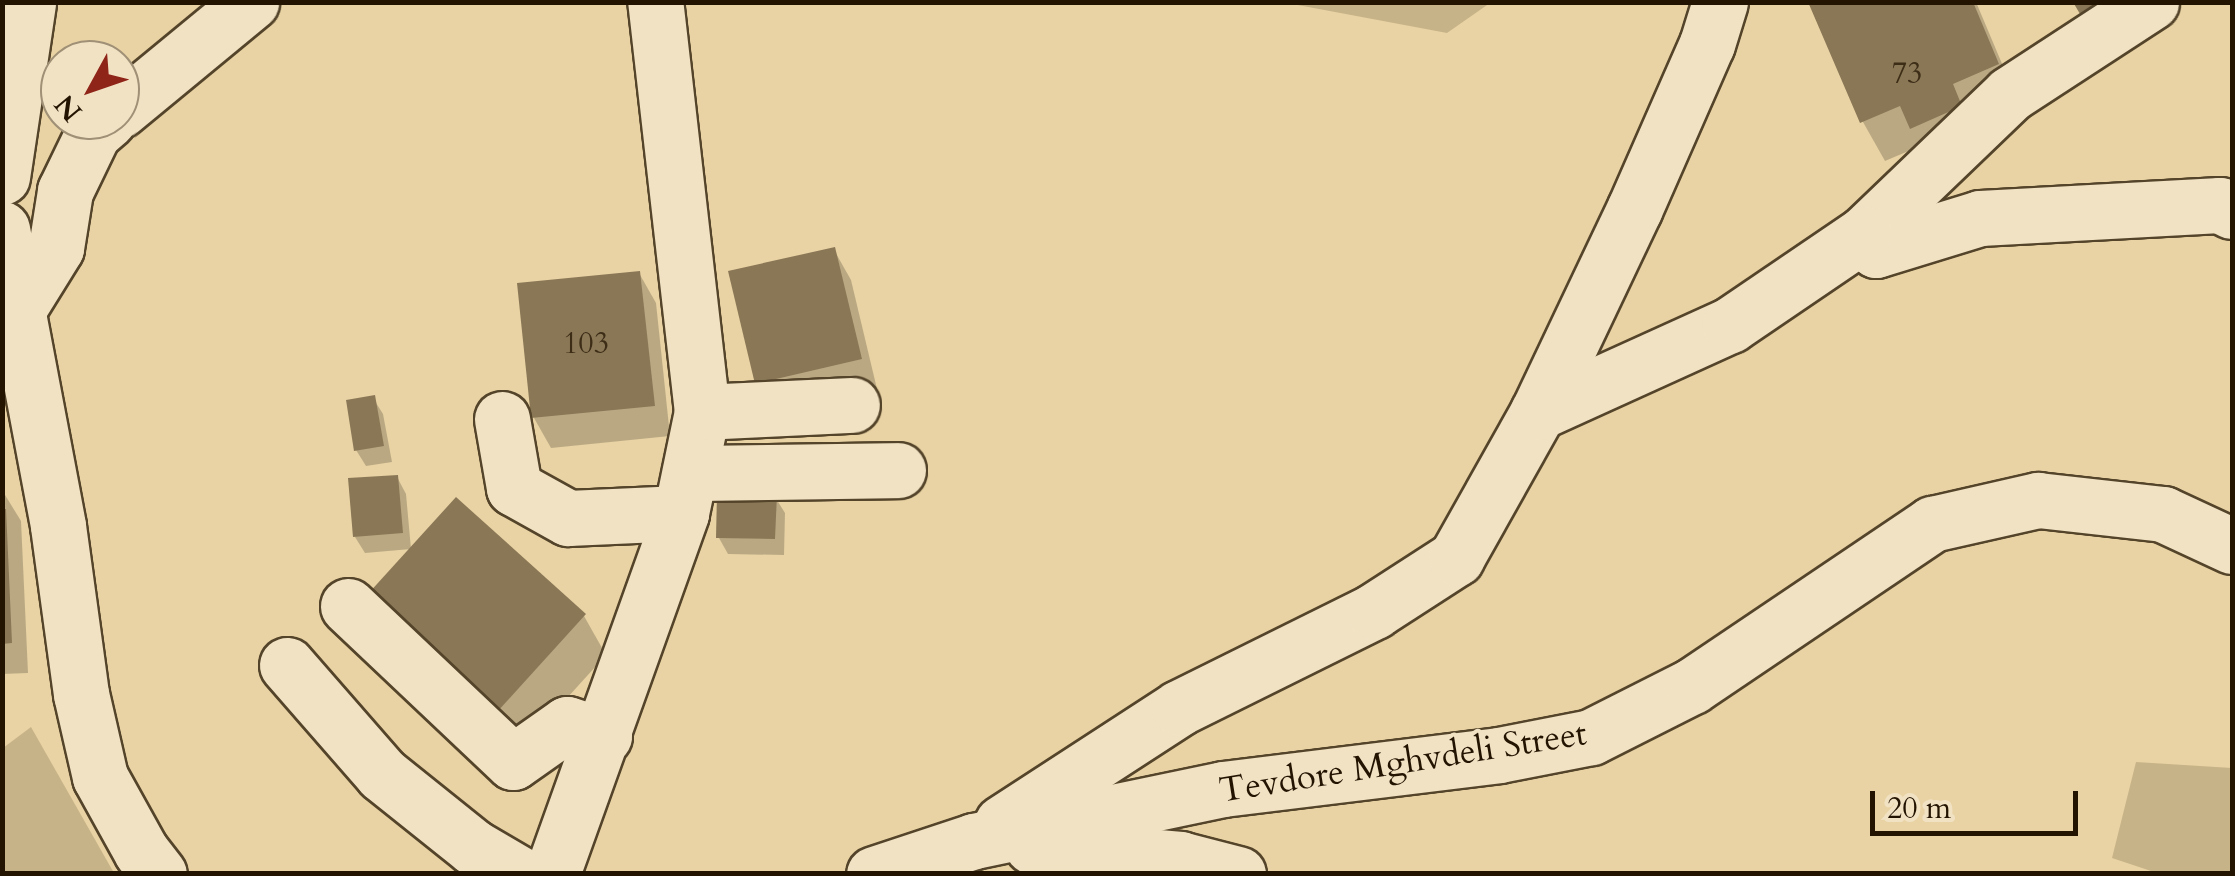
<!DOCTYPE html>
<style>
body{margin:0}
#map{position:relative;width:2235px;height:876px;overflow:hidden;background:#e9d3a4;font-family:Cardo,serif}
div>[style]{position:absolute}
.green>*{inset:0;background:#c7b388}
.shadow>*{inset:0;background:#0003}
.building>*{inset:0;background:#8a7756}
.roads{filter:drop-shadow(2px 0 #54442a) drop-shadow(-2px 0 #54442a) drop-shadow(0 2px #54442a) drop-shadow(0 -2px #54442a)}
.minor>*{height:55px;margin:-27.5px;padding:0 27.5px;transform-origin:27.5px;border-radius:27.5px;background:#f1e2c4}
span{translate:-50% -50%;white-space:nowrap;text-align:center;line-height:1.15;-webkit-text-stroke:8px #f1e2c4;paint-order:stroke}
.number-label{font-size:30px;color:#3d2d17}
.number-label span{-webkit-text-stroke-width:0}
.street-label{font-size:35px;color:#231402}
.frame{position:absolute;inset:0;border:5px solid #231402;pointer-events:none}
.north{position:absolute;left:40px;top:40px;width:100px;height:100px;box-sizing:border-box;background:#f1e2c4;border:2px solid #9f9076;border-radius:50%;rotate:230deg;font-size:28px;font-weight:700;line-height:40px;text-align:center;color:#231402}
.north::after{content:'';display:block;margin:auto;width:35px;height:45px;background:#8f2418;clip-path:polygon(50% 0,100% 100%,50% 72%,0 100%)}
.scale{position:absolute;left:1870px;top:791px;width:208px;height:45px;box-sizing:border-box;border:5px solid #231402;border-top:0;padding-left:12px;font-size:30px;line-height:35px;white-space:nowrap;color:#231402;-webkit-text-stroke:8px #f1e2c4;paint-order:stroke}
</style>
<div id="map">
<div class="green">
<i style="clip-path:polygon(1287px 3px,1490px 2px,1490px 3px,1447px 33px)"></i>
<i style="clip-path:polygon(31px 727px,114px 873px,3px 873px,3px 748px)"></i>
<i style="clip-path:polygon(2136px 762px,2232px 768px,2232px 873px,2157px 873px,2112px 858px)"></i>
</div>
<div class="shadow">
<i style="clip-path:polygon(1811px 2px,1976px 2px,2019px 104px,1885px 161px,1863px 122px)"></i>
<i style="clip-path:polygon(834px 250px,851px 280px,877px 389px,775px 413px,731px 273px)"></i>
<i style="clip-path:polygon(639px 273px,656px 303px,670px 436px,551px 448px,534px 418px)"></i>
<i style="clip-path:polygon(373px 398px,383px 414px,392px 462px,366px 466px,356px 450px)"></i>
<i style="clip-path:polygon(397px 477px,406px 494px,411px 549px,365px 553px,355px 537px)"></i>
<i style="clip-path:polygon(2px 490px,21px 521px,28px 673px,2px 674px)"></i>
<i style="clip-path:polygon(775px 497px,785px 513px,784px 555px,728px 554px,719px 538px)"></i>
<i style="clip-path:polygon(584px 616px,606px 655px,520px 750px,393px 635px)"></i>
</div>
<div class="building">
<i style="clip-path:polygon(1808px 2px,1973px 2px,1999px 64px,1953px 84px,1962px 106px,1910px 129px,1900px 106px,1860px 123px)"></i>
<i style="clip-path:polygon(2073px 2px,2098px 2px,2080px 14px)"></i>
<i style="clip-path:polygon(835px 247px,862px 359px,755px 384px,728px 271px)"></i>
<i style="clip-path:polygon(640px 271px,655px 406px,531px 418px,517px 283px)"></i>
<i style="clip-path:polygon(375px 395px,384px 446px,354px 451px,346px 400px)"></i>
<i style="clip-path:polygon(398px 475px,403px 533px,353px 537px,348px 478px)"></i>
<i style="clip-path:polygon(717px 493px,777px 494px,775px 539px,716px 538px)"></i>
<i style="clip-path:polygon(456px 497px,586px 614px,497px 712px,367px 595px)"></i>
<i style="clip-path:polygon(2px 509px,6px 509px,12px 643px,2px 644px)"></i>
</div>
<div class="roads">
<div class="minor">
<i style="left:2151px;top:2px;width:168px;rotate:146.9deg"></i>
<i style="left:2010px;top:94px;width:202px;rotate:136.2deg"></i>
<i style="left:1864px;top:234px;width:20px;rotate:53deg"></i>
<i style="left:1876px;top:250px;width:109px;rotate:-17.1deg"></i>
<i style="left:1980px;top:218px;width:240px;rotate:-3.1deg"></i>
<i style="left:2220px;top:205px;width:13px;rotate:27deg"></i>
<i style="left:120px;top:110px;width:170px;rotate:-39.5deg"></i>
<i style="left:2px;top:177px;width:177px;rotate:-81.5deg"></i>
<i style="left:2px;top:229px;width:302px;rotate:79.3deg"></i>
<i style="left:58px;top:526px;width:170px;rotate:82.2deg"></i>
<i style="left:81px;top:694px;width:85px;rotate:77.1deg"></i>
<i style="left:100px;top:777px;width:85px;rotate:61deg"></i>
<i style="left:141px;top:851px;width:29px;rotate:52deg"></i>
<i style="left:15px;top:314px;width:78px;rotate:-58.2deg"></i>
<i style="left:56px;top:248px;width:58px;rotate:-81deg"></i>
<i style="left:65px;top:191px;width:64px;rotate:-64.2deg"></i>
<i style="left:93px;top:133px;width:20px;rotate:-41deg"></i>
<i style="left:702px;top:412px;width:150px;rotate:-2.7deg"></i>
<i style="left:1538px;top:412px;width:211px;rotate:-24.4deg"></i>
<i style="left:1730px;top:325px;width:162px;rotate:-34.2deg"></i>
<i style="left:502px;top:419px;width:70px;rotate:80.1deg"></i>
<i style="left:514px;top:488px;width:62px;rotate:29.1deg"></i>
<i style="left:568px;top:518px;width:113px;rotate:-2.5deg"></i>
<i style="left:690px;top:473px;width:208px;rotate:-0.8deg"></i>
<i style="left:348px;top:606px;width:227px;rotate:43.4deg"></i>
<i style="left:513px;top:762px;width:66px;rotate:-35.1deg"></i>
<i style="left:567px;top:724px;width:39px;rotate:18deg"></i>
<i style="left:287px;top:665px;width:145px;rotate:48.9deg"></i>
<i style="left:382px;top:774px;width:117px;rotate:38.7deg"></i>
<i style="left:473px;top:847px;width:53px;rotate:30.4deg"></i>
<i style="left:1002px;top:823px;width:211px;rotate:-33deg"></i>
<i style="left:1179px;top:708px;width:218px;rotate:-26.4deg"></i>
<i style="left:1374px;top:611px;width:98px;rotate:-32.9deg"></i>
<i style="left:1456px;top:558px;width:167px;rotate:-60.7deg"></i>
<i style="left:1538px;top:412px;width:224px;rotate:-64.6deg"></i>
<i style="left:1634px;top:210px;width:181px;rotate:-66.3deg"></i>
<i style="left:1707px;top:44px;width:44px;rotate:-72.8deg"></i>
<i style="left:1032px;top:846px;width:149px;rotate:5deg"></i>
<i style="left:1180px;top:859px;width:60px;rotate:14.5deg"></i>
<i style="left:552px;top:874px;width:383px;rotate:-70.3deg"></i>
<i style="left:681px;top:513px;width:103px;rotate:-78.3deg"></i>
<i style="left:702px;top:412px;width:413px;rotate:-96.5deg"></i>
<i style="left:874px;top:874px;width:105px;rotate:-18.3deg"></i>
<i style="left:974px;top:841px;width:254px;rotate:-11.8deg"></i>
<i style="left:1223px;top:789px;width:278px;rotate:-7deg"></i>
<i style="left:1499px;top:755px;width:94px;rotate:-11.1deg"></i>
<i style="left:1591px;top:737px;width:113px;rotate:-26.8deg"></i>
<i style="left:1692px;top:686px;width:290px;rotate:-34deg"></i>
<i style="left:1932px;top:524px;width:109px;rotate:-12.8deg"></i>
<i style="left:2038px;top:500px;width:126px;rotate:6.4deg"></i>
<i style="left:2163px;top:514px;width:76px;rotate:24.9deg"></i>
</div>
</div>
<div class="number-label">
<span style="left:1907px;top:74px">73</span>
<span style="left:586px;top:344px">103</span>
</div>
<div class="street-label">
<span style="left:1403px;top:762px;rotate:-9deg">Tevdore Mghvdeli Street</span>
</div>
<div class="frame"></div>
<div class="north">N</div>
<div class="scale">20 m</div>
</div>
